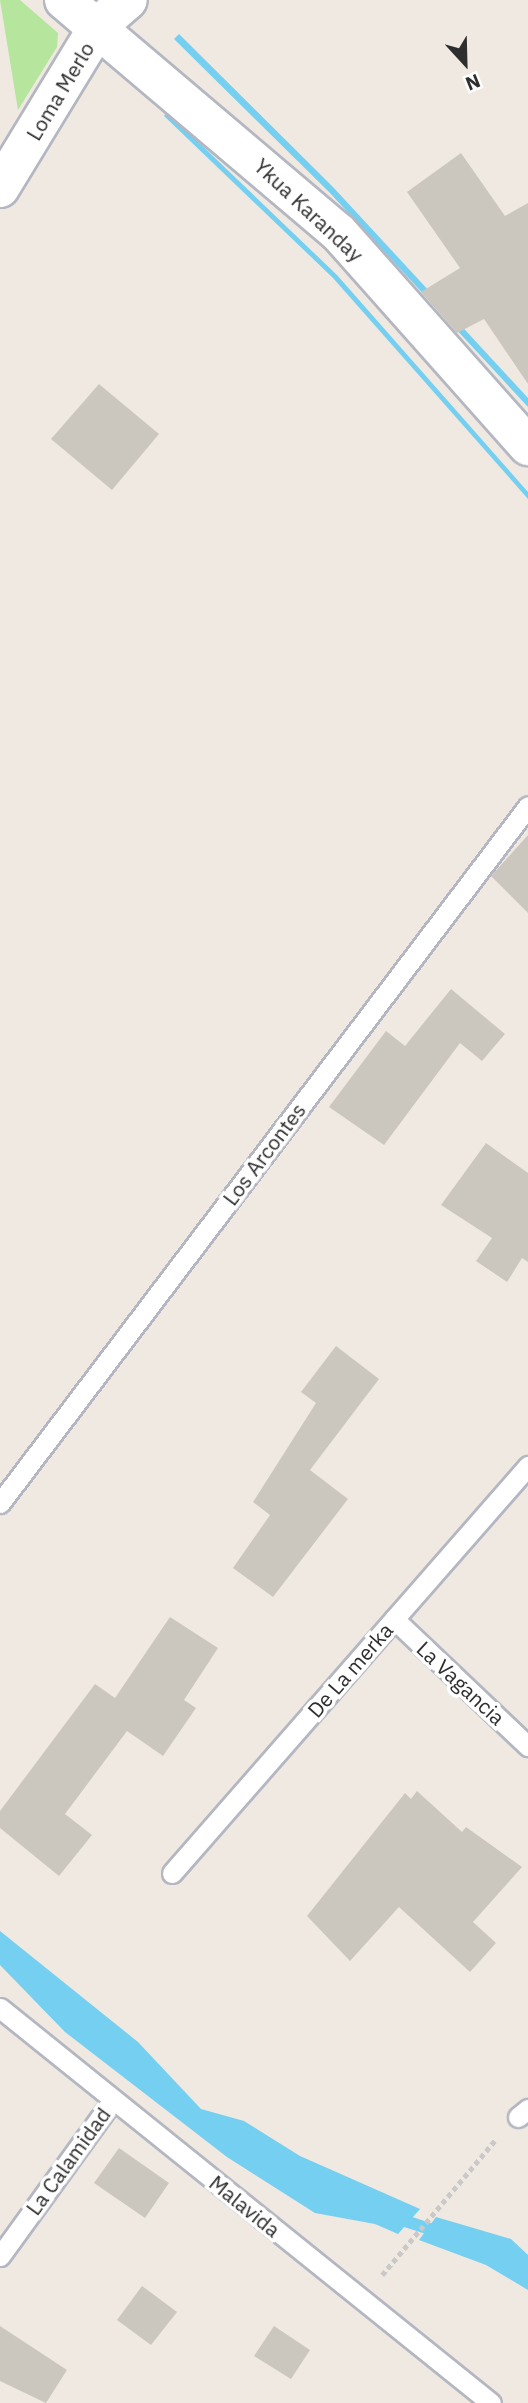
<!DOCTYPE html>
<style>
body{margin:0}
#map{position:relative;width:528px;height:2403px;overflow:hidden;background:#efe9e1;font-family:"IBM Plex Sans",sans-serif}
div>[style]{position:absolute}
.green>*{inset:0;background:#b6e59e}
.water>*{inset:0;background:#75cff0}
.stream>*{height:12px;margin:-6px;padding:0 6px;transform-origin:6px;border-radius:6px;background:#75cff0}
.building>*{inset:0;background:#cbc7bf}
.path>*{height:4.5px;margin-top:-2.25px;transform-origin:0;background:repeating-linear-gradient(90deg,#c9c9c9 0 5px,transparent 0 8.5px)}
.roads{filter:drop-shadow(2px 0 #b4b7c1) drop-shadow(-2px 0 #b4b7c1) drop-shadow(0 2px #b4b7c1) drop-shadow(0 -2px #b4b7c1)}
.service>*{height:19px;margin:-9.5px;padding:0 9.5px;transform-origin:9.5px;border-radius:9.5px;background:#fff}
.tertiary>*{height:38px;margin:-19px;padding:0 19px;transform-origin:19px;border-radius:19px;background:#fff}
span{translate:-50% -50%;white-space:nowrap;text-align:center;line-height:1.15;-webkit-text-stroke:7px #fff;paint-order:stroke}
.street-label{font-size:21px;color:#2e2e2e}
.north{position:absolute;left:430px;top:28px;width:70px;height:70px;-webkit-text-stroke:5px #fff;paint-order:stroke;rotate:158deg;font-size:19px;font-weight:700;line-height:28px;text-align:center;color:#2e2e2e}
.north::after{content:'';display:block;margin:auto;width:24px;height:32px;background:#2e2e2e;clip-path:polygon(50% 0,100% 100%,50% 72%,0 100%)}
</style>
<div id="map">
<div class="green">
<i style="clip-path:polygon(0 0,20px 0,58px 33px,57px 47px,18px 110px)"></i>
</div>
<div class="water">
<i style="clip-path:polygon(179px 34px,333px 187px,528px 398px,528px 407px,329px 192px,174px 39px)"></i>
<i style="clip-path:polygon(167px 112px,337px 275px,528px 492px,528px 499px,333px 278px,164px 116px)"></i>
<i style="clip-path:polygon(0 1931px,138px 2042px,201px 2109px,244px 2121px,300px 2156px,420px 2209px,398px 2234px,375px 2224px,315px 2213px,227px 2157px,65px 2032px,0 1965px)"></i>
<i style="clip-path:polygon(436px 2217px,511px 2239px,528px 2255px,528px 2290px,486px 2265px,419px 2240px)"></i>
</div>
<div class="stream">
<i style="left:396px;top:2218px;width:48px;rotate:18.1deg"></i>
</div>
<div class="building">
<i style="clip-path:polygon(461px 153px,505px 216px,528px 203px,528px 384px,484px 319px,457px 333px,421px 292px,460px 268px,407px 192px)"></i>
<i style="clip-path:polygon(99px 384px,159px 434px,112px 490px,51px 439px)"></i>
<i style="clip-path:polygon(528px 835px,528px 913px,491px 876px)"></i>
<i style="clip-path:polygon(451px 989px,505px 1034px,482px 1061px,460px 1043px,384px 1145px,329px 1107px,386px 1031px,405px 1046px)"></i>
<i style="clip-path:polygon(486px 1143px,528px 1173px,528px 1262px,522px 1258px,507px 1282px,476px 1261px,492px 1238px,441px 1205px)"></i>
<i style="clip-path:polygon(336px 1346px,379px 1379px,310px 1470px,348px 1499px,273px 1597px,233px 1568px,270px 1515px,253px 1502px,316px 1403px,301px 1392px)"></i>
<i style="clip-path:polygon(170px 1617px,218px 1648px,184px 1700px,196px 1708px,163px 1756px,127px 1731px,65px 1814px,92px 1835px,59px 1876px,0 1828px,0 1811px,95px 1684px,115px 1698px)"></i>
<i style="clip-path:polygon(417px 1791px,462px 1832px,466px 1827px,522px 1867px,473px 1922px,496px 1943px,470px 1972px,399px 1907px,350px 1961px,307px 1916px,405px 1793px,411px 1799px)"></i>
<i style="clip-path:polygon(119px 2148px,169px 2183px,145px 2218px,94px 2183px)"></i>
<i style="clip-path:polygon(142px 2286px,177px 2312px,151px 2345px,117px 2320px)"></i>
<i style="clip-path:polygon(0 2326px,67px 2370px,46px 2403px,0 2381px)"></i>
<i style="clip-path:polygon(274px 2326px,310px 2350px,291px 2379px,254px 2356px)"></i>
</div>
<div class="path">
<i style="left:382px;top:2275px;width:177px;rotate:-50deg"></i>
</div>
<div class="roads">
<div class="service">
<i style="left:0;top:1503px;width:874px;rotate:-52.85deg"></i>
<i style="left:394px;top:1619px;width:185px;rotate:43.5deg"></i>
<i style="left:172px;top:1873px;width:541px;rotate:-48.82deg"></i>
<i style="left:0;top:2008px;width:630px;rotate:38.82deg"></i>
<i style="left:518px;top:2117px;width:13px;rotate:-39deg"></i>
<i style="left:0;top:2256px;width:191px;rotate:-54.1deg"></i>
</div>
<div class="tertiary">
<i style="left:64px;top:0;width:360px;rotate:40.3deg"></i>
<i style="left:339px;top:233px;width:285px;rotate:48.4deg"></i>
<i style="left:0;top:188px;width:191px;rotate:-58.7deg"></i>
<i style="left:99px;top:25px;width:38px;rotate:-41deg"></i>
</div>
</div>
<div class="street-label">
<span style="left:60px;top:91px;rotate:-59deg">Loma Merlo</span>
<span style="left:309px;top:210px;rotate:43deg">Ykua Karanday</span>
<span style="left:264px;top:1154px;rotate:-53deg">Los Arcontes</span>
<span style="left:350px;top:1670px;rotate:-49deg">De La merka</span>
<span style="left:461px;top:1683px;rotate:43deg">La Vagancia</span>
<span style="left:68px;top:2161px;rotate:-54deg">La Calamidad</span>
<span style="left:245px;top:2206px;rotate:39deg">Malavida</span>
</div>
<div class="north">N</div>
</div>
